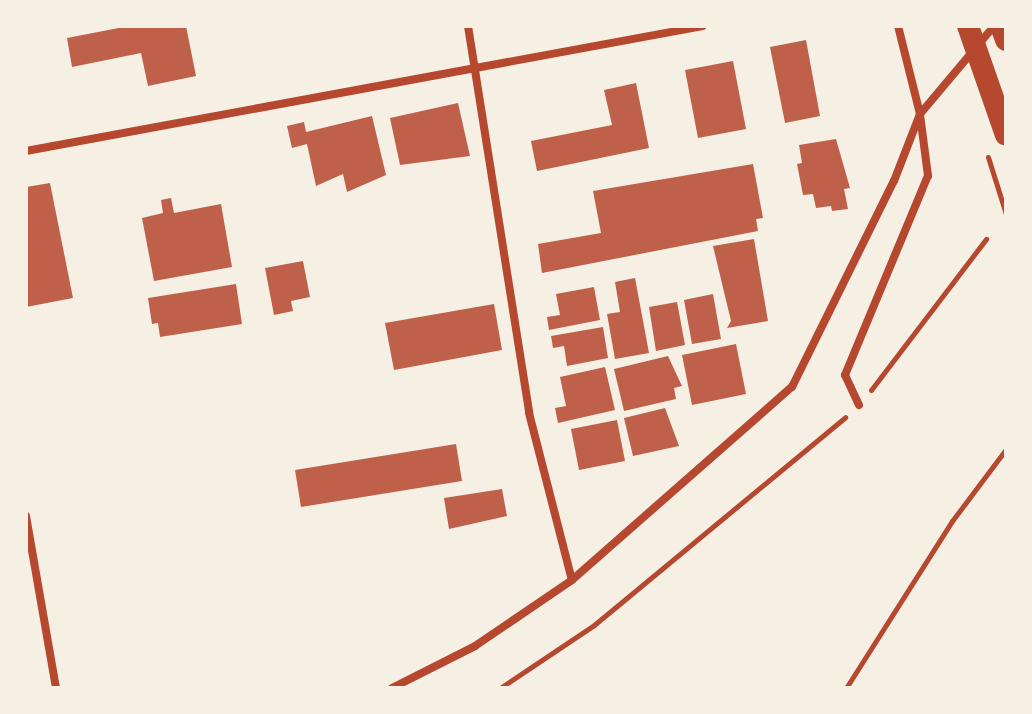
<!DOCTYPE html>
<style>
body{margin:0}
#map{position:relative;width:1032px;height:714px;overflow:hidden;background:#f6efe4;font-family:Karla,sans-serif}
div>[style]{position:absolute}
.building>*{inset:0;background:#bf614a}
.path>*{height:5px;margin:-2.5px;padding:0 2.5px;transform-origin:2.5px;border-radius:2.5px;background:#b5482f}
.minor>*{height:8px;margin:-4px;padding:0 4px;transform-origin:4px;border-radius:4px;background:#b5482f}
.trunk>*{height:22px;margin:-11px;padding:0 11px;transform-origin:11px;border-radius:11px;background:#b5482f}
span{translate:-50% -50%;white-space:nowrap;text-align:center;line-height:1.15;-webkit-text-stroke:7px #f6efe4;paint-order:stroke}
.frame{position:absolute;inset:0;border:28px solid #f6efe4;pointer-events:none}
</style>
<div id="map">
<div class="building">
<i style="clip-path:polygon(129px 26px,186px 26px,196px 76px,148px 86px,141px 53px,72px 67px,67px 38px)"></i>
<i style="clip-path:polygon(806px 40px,820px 116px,785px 123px,770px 47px)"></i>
<i style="clip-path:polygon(733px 61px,746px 129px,698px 138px,685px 70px)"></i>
<i style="clip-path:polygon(636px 83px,649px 148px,537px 171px,531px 141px,612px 125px,604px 90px)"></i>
<i style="clip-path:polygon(458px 103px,470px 156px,400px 165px,390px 118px)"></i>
<i style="clip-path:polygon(372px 116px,386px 175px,347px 192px,343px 174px,316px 186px,307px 144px,292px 148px,287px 126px,304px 122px,306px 132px)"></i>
<i style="clip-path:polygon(836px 139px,850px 188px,844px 189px,848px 209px,832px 211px,831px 206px,816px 208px,813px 194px,803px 195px,797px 164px,802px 163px,799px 145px)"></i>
<i style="clip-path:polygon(753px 164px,763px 218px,756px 219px,758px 231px,542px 273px,538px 244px,601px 233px,593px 191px)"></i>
<i style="clip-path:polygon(50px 183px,73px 298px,26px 307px,26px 187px)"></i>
<i style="clip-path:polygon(171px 198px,174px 213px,221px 204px,232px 267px,154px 281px,142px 218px,163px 213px,161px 200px)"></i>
<i style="clip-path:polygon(754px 239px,768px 321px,727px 328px,731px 321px,713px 246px)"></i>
<i style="clip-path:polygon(303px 261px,310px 297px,291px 301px,293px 311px,274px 315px,265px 268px)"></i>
<i style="clip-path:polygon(635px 278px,649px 353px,615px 359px,607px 314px,620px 312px,615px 282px)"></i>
<i style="clip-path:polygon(236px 284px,242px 324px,160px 337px,158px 323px,152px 324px,148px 298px)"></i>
<i style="clip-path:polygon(594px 287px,600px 320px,549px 330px,547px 317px,560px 315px,556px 294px)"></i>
<i style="clip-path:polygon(713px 294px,721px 339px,692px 344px,684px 300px)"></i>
<i style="clip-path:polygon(677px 302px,685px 345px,656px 351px,649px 307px)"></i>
<i style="clip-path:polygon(494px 304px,502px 350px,394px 370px,385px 323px)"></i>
<i style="clip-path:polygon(603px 327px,608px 358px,567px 366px,564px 346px,553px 348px,551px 336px)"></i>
<i style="clip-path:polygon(736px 344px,746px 394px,692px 405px,682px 355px)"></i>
<i style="clip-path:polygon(668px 356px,682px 386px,674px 388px,676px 399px,624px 411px,614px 369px)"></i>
<i style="clip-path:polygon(605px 367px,615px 410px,558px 423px,555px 408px,566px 406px,560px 377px)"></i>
<i style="clip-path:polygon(665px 408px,679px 446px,633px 456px,624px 418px)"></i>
<i style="clip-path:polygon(617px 420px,625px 461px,579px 470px,571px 429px)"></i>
<i style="clip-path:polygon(456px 444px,462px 481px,301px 507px,295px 470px)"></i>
<i style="clip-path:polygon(502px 489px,507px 516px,449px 529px,444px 498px)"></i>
</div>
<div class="path">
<i style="left:988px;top:157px;width:60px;rotate:72.5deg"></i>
<i style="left:871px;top:390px;width:190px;rotate:-52.7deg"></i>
<i style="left:500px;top:688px;width:113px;rotate:-33.8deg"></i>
<i style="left:594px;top:625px;width:326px;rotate:-39.6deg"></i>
<i style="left:846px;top:688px;width:198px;rotate:-57.6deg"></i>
<i style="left:952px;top:521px;width:90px;rotate:-53.1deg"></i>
</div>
<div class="minor">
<i style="left:468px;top:26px;width:392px;rotate:81deg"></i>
<i style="left:529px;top:413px;width:172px;rotate:75.6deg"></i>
<i style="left:26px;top:151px;width:688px;rotate:-10.46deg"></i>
<i style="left:859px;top:405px;width:33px;rotate:-115deg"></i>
<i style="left:845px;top:375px;width:216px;rotate:-67.4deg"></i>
<i style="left:928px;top:176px;width:63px;rotate:-97.4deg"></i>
<i style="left:920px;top:114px;width:91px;rotate:-104deg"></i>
<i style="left:26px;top:516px;width:175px;rotate:80.1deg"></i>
<i style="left:392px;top:688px;width:93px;rotate:-26.8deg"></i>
<i style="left:475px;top:646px;width:117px;rotate:-34.2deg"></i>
<i style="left:572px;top:580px;width:293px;rotate:-41.3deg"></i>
<i style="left:792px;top:387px;width:230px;rotate:-63.7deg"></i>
<i style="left:894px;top:181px;width:72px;rotate:-68.8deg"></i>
<i style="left:920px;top:114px;width:115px;rotate:-49.9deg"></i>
</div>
<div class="trunk">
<i style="left:968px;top:26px;width:115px;rotate:70.8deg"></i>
<i style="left:1001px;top:26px;width:15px;rotate:70deg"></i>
</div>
<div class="frame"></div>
</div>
